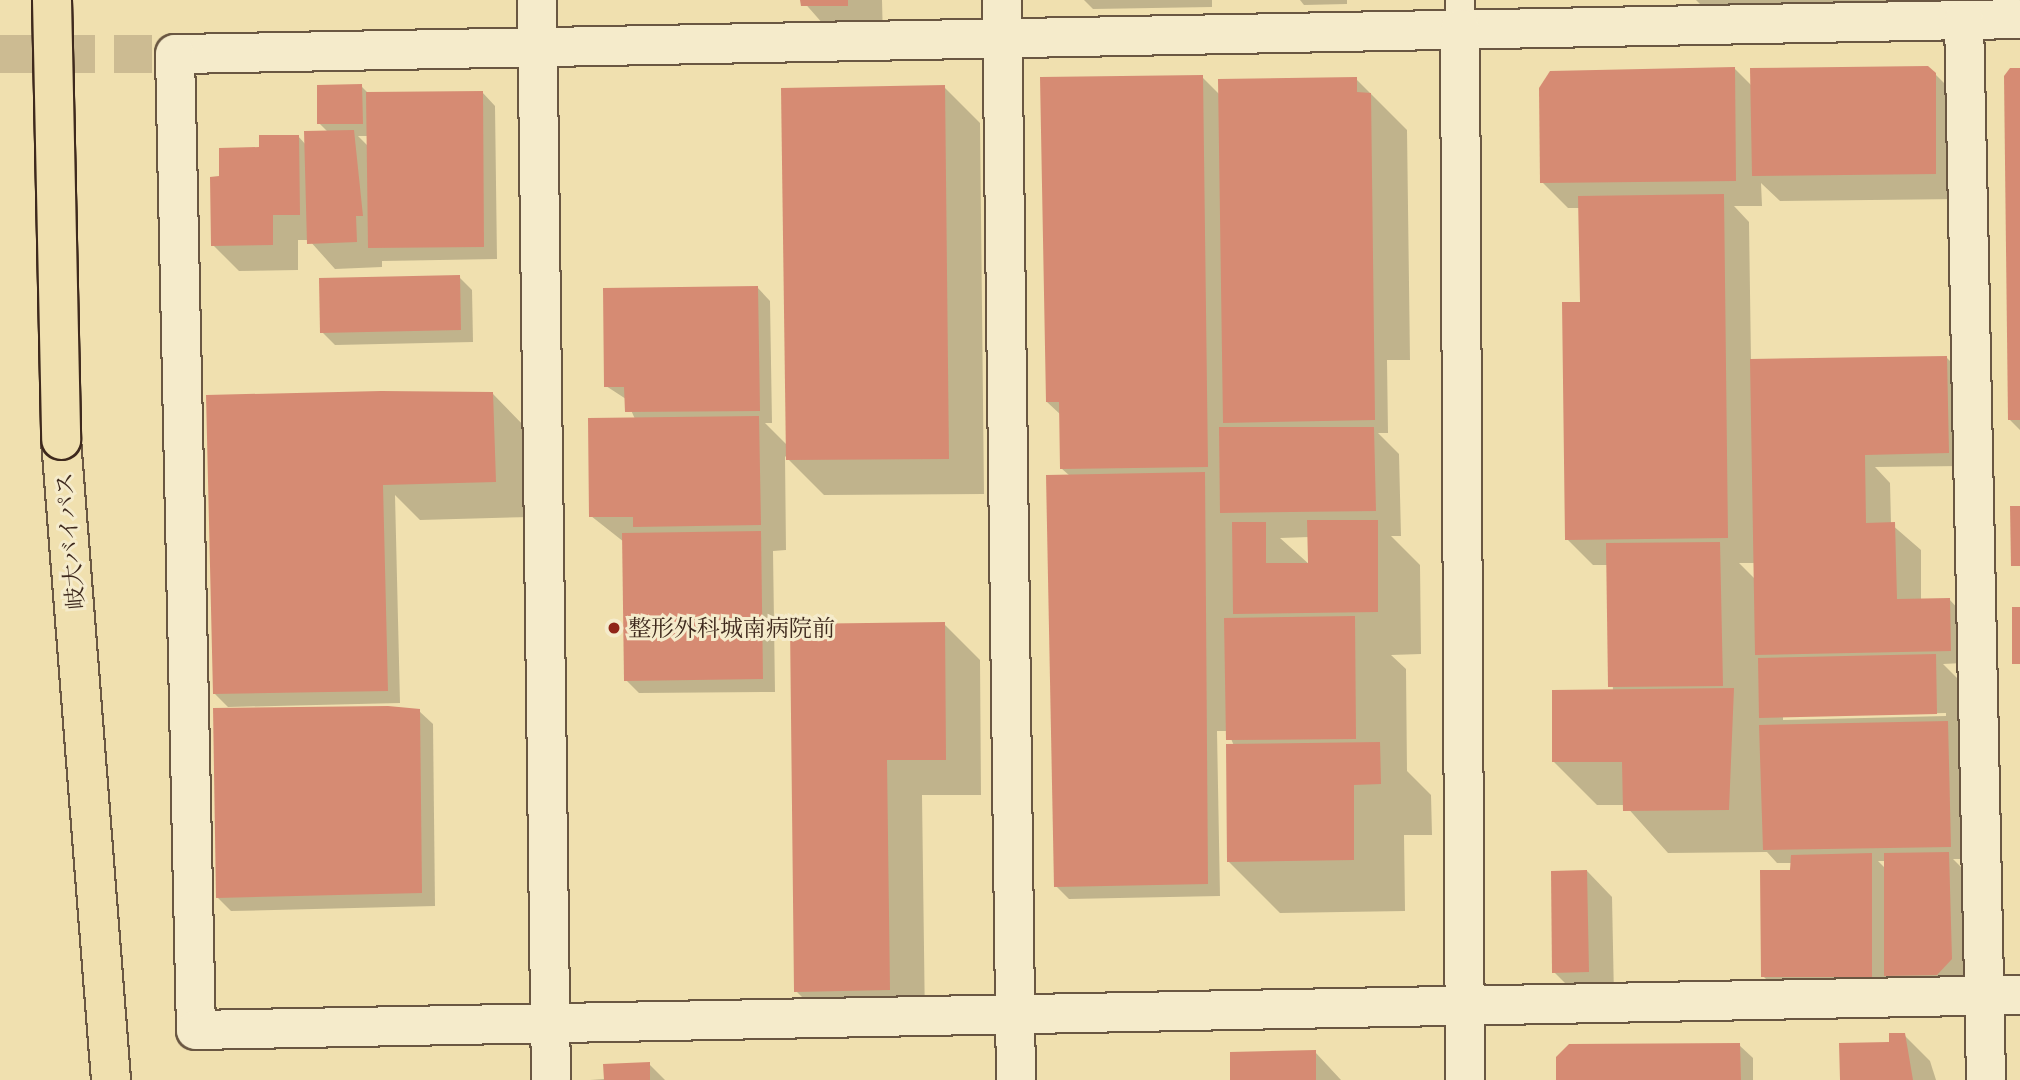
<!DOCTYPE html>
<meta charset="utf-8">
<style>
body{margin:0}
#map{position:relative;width:2020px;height:1080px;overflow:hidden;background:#f0e0af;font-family:"Libre Caslon Text","Noto Serif JP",serif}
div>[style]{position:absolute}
.shadow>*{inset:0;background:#0003}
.building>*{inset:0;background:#d68b73}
.minor-tunnel>*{height:38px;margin-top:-19px;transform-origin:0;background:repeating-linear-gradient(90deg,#ccbb92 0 38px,transparent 0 57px)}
.roads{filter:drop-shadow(2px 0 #6a5742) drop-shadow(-2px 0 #6a5742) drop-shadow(0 2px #6a5742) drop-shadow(0 -2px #6a5742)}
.service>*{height:28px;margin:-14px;padding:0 14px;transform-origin:14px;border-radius:14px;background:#f5ebcb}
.minor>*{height:38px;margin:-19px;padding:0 19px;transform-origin:19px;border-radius:19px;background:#f5ebcb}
.tertiary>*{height:38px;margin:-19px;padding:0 19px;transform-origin:19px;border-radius:19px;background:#f5ebcb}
.trunk>*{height:38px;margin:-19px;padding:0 19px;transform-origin:19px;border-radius:19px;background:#f0e0af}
.bridges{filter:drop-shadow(2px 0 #3e291d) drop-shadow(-2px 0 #3e291d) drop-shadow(0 2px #3e291d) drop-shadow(0 -2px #3e291d)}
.trunk-bridge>*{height:38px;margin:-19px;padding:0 19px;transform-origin:19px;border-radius:19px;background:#f0e0af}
.dots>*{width:19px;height:19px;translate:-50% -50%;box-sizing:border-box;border:4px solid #f5ebcb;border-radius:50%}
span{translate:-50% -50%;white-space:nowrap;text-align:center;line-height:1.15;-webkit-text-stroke:6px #f5ebcb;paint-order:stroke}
.street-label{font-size:23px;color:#3e291d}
.poi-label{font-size:23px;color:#3e291d}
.left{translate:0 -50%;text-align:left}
</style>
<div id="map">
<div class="shadow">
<i style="clip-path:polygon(802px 0,882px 0,883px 41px,838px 41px)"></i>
<i style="clip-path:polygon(1084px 0,1212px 0,1212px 7px,1093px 9px)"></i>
<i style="clip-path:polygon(1300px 0,1347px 0,1347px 4px,1304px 5px)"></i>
<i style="clip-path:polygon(1696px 0,2020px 0,1724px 28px)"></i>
<i style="clip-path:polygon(evenodd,1734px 68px,1752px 86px,1935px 74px,1961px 100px,1961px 199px,1780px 201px,1761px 183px,1762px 206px,1734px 206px,1749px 222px,1751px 361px,1946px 357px,1960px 371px,1962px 466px,1875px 467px,1890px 483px,1891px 524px,1921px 550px,1921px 599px,1949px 599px,1962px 613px,1963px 663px,1943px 664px,1961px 682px,1964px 859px,1953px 859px,1974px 880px,1988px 996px,1789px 1002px,1763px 976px,1792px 863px,1777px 863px,1767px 852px,1668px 853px,1625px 805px,1597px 805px,1554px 762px,1613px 691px,1608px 565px,1593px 565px,1567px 539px,1581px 303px,1580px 208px,1568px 208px,1542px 182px,1734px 68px,1739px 563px,1756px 563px,1756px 580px,1739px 563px,1734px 68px,1946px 713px,1946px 716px,1783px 720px,1783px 716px,1946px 713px,1734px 68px,1878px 861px,1885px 861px,1885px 868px,1878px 861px)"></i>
<i style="clip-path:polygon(2020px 70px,2020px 430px,2010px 420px)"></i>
<i style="clip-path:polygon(evenodd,1202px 77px,1220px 95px,1356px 79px,1407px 130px,1410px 360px,1387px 360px,1388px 433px,1378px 433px,1399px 454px,1401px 536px,1391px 536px,1420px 565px,1421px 654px,1391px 655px,1406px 669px,1407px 771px,1431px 795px,1432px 835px,1404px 835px,1405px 911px,1280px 913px,1229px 862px,1234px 746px,1228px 731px,1217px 731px,1220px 896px,1069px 899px,1056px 886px,1070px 476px,1061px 468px,1061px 415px,1047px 402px,1202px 77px,1309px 537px,1310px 565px,1280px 538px,1309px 537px)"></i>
<i style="clip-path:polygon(evenodd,361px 86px,369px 94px,482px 92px,495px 106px,497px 259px,382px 261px,382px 267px,335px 269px,309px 240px,298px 240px,298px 270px,239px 271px,213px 245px,221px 178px,261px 149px,298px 136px,306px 145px,328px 132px,319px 123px,361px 86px,358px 136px,369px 136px,369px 147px,358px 136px)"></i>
<i style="clip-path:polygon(944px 87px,980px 123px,984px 494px,824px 495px,785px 456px,786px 550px,773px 551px,775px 692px,639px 693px,626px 680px,624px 542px,591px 516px,635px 419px,626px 399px,606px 386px,757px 287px,770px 301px,772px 423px,765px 423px,788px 446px)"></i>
<i style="clip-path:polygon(459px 277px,472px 290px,473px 342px,335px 345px,322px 332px)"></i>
<i style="clip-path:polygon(380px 393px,493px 394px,528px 430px,531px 517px,420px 520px,395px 495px,400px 703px,228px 707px,215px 694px)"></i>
<i style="clip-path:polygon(944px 624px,980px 660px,981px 795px,922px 795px,925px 1025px,832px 1027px,796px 991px,792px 626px)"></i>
<i style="clip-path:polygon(419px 711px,433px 724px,435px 906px,231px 911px,218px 898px)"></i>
<i style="clip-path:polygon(1587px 871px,1612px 897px,1614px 998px,1580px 998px,1554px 972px)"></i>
<i style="clip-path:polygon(1904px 1035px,1930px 1061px,1936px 1080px,1841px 1080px)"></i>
<i style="clip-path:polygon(1739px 1045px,1753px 1058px,1753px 1080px,1558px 1080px)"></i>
<i style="clip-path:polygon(1315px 1052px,1341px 1080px,1232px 1080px)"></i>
<i style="clip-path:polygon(649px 1064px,665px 1080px,590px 1080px,605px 1079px)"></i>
</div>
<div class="building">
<i style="clip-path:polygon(800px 0,848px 0,848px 6px,801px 6px)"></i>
<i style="clip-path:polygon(1928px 66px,1936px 73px,1936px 174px,1752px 176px,1750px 68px)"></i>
<i style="clip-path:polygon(1735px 67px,1736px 181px,1540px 183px,1539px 88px,1550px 71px)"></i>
<i style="clip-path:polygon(2010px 68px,2020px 68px,2020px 420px,2008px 420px,2004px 76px)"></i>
<i style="clip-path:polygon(1203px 75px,1208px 467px,1060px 469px,1059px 402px,1046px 402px,1040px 77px)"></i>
<i style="clip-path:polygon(1357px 77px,1357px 92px,1371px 93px,1375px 420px,1223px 423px,1218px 79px)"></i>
<i style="clip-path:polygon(362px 84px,363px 124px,317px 124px,317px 85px)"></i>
<i style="clip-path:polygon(945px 85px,949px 459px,786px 460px,781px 88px)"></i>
<i style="clip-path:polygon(483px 91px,484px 247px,368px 248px,366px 92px)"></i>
<i style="clip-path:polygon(354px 130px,363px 216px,356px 216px,357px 242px,307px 244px,304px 131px)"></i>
<i style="clip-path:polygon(259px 135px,299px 135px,300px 215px,273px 215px,273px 245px,211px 246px,210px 177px,219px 176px,219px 148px,259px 147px)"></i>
<i style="clip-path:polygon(1724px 194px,1728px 538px,1565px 540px,1562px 302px,1580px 302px,1578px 196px)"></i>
<i style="clip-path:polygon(460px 275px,461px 330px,320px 333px,319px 278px)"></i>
<i style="clip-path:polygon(758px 286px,760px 411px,625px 412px,624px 387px,604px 387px,603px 288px)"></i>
<i style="clip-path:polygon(1947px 356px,1949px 453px,1865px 455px,1866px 523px,1895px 522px,1897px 599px,1950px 598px,1951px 651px,1755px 655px,1750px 359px)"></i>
<i style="clip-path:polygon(381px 391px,493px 392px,496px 482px,383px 485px,388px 691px,213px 694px,206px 395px)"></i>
<i style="clip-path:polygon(759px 416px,761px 525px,633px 527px,633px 517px,589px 517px,588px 418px)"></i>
<i style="clip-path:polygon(1219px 427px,1374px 427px,1376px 511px,1220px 513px)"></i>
<i style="clip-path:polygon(1205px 472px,1208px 884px,1054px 887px,1046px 475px)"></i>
<i style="clip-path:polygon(2010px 506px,2020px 506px,2020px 566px,2011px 566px)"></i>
<i style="clip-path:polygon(1307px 520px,1378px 520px,1378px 612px,1233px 614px,1232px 522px,1266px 522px,1266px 563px,1308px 563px)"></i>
<i style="clip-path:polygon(761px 531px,763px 679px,624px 681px,622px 533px)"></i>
<i style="clip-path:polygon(1720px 542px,1723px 686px,1608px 687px,1606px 543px)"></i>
<i style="clip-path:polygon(2012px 607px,2020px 607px,2020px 664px,2012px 664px)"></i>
<i style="clip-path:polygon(1355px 616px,1356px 739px,1226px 740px,1224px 618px)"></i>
<i style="clip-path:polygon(945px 622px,946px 760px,887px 760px,890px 990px,794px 992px,790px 624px)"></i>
<i style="clip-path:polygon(1936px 654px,1937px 714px,1759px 718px,1758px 658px)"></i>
<i style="clip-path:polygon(1734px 688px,1729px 810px,1623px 811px,1622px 762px,1552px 762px,1552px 690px)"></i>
<i style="clip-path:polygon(388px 706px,420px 709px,422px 893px,216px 898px,213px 708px)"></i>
<i style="clip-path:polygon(1948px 721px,1951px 847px,1763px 850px,1759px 725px)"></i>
<i style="clip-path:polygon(1380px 742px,1381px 784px,1354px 785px,1354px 860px,1227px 862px,1226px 744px)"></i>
<i style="clip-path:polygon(1949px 852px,1952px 959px,1937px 975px,1884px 976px,1884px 853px)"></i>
<i style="clip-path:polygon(1872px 853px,1872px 977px,1761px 977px,1760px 870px,1790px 870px,1791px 855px)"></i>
<i style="clip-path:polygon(1587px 870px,1589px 972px,1552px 973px,1551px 871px)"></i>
<i style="clip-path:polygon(1889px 1033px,1905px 1033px,1913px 1080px,1840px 1080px,1839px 1043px,1889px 1042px)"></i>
<i style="clip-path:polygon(1740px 1043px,1741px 1080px,1556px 1080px,1556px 1057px,1569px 1044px)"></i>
<i style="clip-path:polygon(1316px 1050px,1316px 1080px,1230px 1080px,1230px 1052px)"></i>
<i style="clip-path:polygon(650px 1062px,650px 1080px,604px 1080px,603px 1064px)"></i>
</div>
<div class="minor-tunnel">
<i style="left:0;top:54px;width:175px"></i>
</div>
<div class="roads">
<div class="service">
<i style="left:1460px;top:29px;width:29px;rotate:-90deg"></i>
</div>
<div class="minor">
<i style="left:537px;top:0;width:1080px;rotate:89.26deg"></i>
<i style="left:1002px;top:0;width:1080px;rotate:89.26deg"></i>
<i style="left:2020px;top:19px;width:1845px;rotate:178.91deg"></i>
<i style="left:175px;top:54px;width:976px;rotate:88.77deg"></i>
<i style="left:196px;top:1030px;width:1824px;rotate:-1.1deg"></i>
<i style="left:1964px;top:20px;width:1060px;rotate:88.81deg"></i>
</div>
<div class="tertiary">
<i style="left:1460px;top:29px;width:1051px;rotate:89.73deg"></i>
</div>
<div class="trunk">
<i style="left:61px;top:440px;width:642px;rotate:85.53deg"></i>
</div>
</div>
<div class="bridges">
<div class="trunk-bridge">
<i style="left:52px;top:0;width:440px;rotate:88.8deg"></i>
</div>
</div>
<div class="dots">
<i style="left:614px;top:628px;background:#8f2418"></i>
</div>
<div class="street-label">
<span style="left:70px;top:541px;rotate:-95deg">岐大バイパス</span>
</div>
<div class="poi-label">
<span class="left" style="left:628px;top:628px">整形外科城南病院前</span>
</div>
</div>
